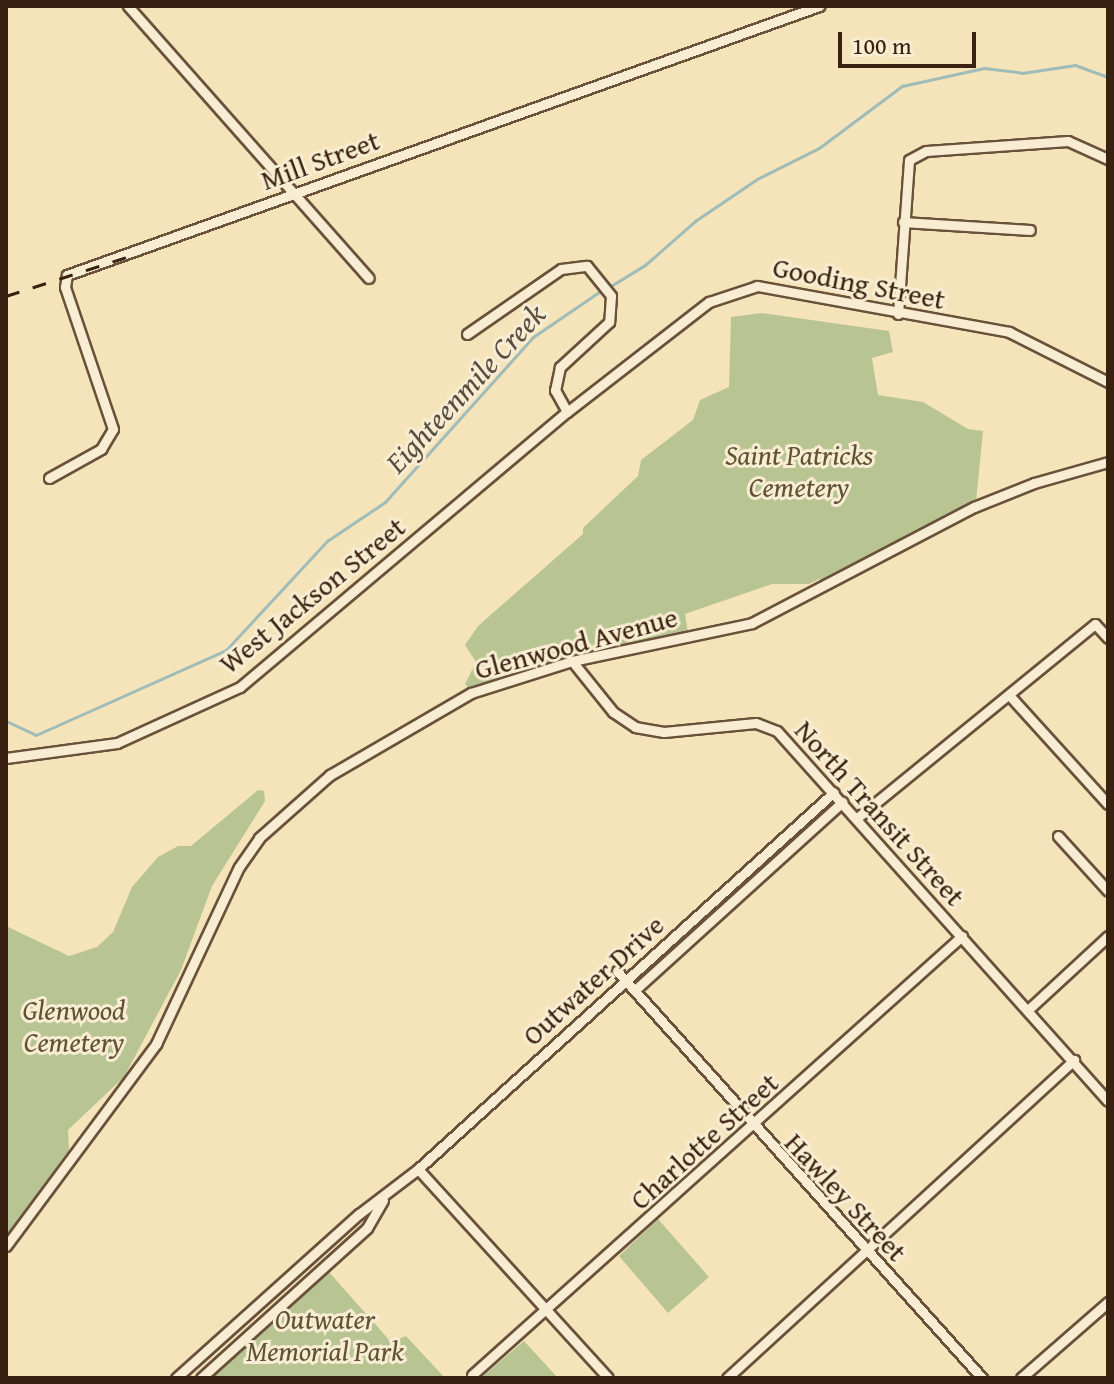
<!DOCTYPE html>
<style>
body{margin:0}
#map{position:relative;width:1114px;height:1384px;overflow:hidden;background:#f5e4ba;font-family:"Gentium Book Plus",serif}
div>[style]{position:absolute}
.green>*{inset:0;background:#b8c592}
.stream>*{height:3px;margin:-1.5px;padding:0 1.5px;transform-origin:1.5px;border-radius:1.5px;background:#a0bcb9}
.roads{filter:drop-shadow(2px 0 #69513a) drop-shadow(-2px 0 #69513a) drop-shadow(0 2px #69513a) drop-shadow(0 -2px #69513a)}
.minor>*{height:9px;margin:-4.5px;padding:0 4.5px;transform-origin:4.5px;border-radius:4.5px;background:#f8edd2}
.rail>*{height:3px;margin-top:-1.5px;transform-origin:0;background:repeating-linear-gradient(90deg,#3a2010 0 14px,transparent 0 28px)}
span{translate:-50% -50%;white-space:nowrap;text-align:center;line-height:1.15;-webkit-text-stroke:6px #f8edd2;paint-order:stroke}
.street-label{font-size:28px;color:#3a2010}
.park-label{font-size:28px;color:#605237;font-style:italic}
.water-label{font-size:30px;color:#594f43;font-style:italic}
.frame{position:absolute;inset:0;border:8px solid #3a2010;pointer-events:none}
.scale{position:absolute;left:838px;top:32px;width:138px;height:36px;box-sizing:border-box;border:4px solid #3a2010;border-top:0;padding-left:10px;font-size:24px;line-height:28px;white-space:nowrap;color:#3a2010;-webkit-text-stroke:6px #f8edd2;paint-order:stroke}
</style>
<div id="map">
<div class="green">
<i style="clip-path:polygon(762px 313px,889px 331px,893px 352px,872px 358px,878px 395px,923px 402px,968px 429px,983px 431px,976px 502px,827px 583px,819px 579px,809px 584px,772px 584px,685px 614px,688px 633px,503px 675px,471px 690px,465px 684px,476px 662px,465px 645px,478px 626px,583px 534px,583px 528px,638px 476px,641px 460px,693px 420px,700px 400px,729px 387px,731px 317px)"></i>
<i style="clip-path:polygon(258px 790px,264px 791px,265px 801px,212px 886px,181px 970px,124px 1077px,68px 1130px,69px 1150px,6px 1237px,6px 926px,69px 956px,97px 947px,113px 932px,132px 887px,158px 857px,178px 846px,191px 846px)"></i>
<i style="clip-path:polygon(658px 1219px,709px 1277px,668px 1313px,619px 1256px)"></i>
<i style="clip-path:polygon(328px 1271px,391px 1342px,406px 1336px,445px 1378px,210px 1378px)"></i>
<i style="clip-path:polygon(524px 1341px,558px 1378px,481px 1378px)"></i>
</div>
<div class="stream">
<i style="left:609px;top:287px;width:42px;rotate:-31.4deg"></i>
<i style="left:645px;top:265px;width:67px;rotate:-41.3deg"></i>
<i style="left:695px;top:221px;width:75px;rotate:-34.1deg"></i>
<i style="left:757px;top:179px;width:69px;rotate:-26.6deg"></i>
<i style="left:819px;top:148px;width:104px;rotate:-36.8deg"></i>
<i style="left:902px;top:86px;width:84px;rotate:-12.4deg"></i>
<i style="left:984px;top:68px;width:38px;rotate:7deg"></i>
<i style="left:1022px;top:73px;width:54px;rotate:-8.6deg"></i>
<i style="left:1075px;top:65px;width:35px;rotate:20deg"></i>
<i style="left:6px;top:721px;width:33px;rotate:25deg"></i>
<i style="left:36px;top:735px;width:208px;rotate:-24.1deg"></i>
<i style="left:226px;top:650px;width:149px;rotate:-47.2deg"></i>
<i style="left:327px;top:541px;width:70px;rotate:-33.9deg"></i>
<i style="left:385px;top:502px;width:222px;rotate:-48.1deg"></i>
<i style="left:533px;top:337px;width:83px;rotate:-34.3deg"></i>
</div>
<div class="roads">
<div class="minor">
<i style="left:128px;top:6px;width:363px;rotate:48.5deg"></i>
<i style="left:903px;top:222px;width:127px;rotate:3.6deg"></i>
<i style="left:898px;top:314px;width:154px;rotate:-85.9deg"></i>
<i style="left:909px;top:160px;width:19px;rotate:-28deg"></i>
<i style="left:926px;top:151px;width:142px;rotate:-4deg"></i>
<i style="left:1068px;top:141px;width:44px;rotate:24.2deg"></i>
<i style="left:467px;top:334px;width:114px;rotate:-34.7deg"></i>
<i style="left:561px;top:269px;width:26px;rotate:-7deg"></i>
<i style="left:587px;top:266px;width:38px;rotate:51deg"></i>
<i style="left:611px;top:296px;width:26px;rotate:94deg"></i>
<i style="left:609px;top:322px;width:67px;rotate:137.4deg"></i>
<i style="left:560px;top:367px;width:24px;rotate:102deg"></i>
<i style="left:555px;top:390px;width:25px;rotate:61deg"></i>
<i style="left:49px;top:478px;width:60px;rotate:-29.1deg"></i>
<i style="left:101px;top:449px;width:23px;rotate:-59deg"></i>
<i style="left:113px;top:429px;width:150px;rotate:-108.7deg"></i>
<i style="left:65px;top:287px;width:12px;rotate:-81deg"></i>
<i style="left:67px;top:275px;width:799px;rotate:-19.68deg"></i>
<i style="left:572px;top:661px;width:65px;rotate:51.2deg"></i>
<i style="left:613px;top:712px;width:27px;rotate:34deg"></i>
<i style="left:635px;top:727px;width:29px;rotate:10deg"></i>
<i style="left:664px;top:732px;width:92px;rotate:-5.6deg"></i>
<i style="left:756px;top:723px;width:22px;rotate:21deg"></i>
<i style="left:777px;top:731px;width:496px;rotate:48.2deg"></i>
<i style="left:1009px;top:695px;width:147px;rotate:47.8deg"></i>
<i style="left:6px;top:758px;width:112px;rotate:-7.7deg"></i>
<i style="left:117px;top:743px;width:135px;rotate:-24.5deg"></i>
<i style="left:240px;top:687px;width:427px;rotate:-40.1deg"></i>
<i style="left:567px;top:412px;width:180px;rotate:-37.8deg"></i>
<i style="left:709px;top:302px;width:51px;rotate:-18.4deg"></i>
<i style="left:757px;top:286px;width:256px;rotate:10.3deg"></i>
<i style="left:1009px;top:332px;width:111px;rotate:26.8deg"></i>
<i style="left:857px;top:818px;width:307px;rotate:-39.2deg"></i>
<i style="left:1095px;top:624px;width:19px;rotate:47deg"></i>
<i style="left:1058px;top:836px;width:74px;rotate:47.7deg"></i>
<i style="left:617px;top:971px;width:547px;rotate:48.11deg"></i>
<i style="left:635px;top:990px;width:280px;rotate:-42.2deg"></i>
<i style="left:1030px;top:1008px;width:106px;rotate:-42.7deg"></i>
<i style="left:418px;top:1169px;width:282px;rotate:47.7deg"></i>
<i style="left:6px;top:1246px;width:252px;rotate:-53.4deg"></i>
<i style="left:156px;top:1044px;width:195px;rotate:-64.9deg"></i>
<i style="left:239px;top:867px;width:35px;rotate:-55deg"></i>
<i style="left:259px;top:838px;width:95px;rotate:-41.6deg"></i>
<i style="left:330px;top:775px;width:163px;rotate:-30.2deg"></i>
<i style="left:471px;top:693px;width:106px;rotate:-17.6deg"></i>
<i style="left:572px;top:661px;width:184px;rotate:-11.9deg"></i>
<i style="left:752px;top:623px;width:250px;rotate:-27.6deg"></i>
<i style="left:974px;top:507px;width:65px;rotate:-21.8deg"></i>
<i style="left:1034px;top:483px;width:77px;rotate:-15.8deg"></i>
<i style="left:472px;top:1375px;width:658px;rotate:-41.86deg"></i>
<i style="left:176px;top:1378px;width:246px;rotate:-41.9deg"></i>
<i style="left:359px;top:1214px;width:74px;rotate:-37.3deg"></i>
<i style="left:418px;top:1169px;width:561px;rotate:-42.18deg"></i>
<i style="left:201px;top:1378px;width:224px;rotate:-42.1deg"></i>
<i style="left:367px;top:1228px;width:32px;rotate:-60deg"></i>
<i style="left:727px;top:1378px;width:471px;rotate:-42.5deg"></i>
<i style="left:1021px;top:1378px;width:116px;rotate:-41.1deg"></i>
</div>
</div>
<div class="rail">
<i style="left:6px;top:296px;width:133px;rotate:-17.9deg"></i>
</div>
<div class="street-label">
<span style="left:320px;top:160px;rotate:-20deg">Mill Street</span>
<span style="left:859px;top:283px;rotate:11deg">Gooding Street</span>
<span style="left:312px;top:595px;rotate:-39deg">West Jackson Street</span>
<span style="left:576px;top:643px;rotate:-15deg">Glenwood Avenue</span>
<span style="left:880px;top:813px;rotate:48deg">North Transit Street</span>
<span style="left:593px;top:980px;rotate:-42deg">Outwater Drive</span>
<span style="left:704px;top:1141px;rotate:-42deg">Charlotte Street</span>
<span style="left:846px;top:1197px;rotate:47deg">Hawley Street</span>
</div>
<div class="park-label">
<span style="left:799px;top:471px">Saint Patricks<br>Cemetery</span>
<span style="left:74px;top:1026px">Glenwood<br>Cemetery</span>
<span style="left:325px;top:1335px">Outwater<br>Memorial Park</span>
</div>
<div class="water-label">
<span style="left:465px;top:388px;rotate:-47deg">Eighteenmile Creek</span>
</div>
<div class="frame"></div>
<div class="scale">100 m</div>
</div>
